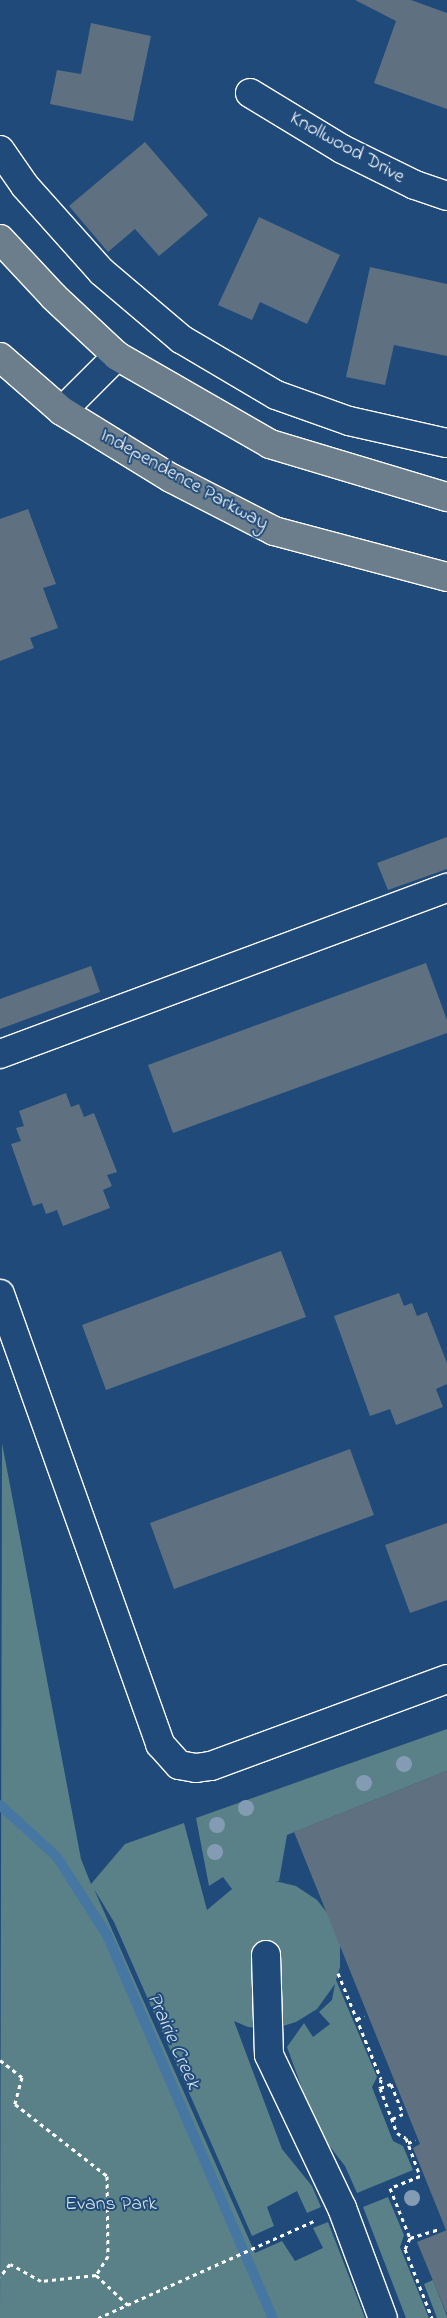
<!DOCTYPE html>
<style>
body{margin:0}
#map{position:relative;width:447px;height:2318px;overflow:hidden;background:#1f4a7a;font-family:"Indie Flower",sans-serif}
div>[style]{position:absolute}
.green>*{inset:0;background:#5a8187}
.stream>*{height:10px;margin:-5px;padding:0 5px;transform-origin:5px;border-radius:5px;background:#4577a2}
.building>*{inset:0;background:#5f7180}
.path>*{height:3px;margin-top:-1.5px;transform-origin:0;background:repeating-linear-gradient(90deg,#fff 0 4px,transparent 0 8px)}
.roads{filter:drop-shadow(1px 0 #fff) drop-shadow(-1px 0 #fff) drop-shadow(0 1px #fff) drop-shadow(0 -1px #fff)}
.minor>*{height:28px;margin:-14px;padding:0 14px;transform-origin:14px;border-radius:14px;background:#1f4a7a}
.major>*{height:28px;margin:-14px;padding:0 14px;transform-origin:14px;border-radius:14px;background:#6c7d8b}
.trees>*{width:16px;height:16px;margin:-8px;border-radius:50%;background:#849cb3}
span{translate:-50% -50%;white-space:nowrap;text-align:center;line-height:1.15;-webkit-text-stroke:4px #1f4a7a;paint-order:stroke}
.street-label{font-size:20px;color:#fff}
.park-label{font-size:20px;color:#d6e0e1}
.water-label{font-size:21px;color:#d0dde8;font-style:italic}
</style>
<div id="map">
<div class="green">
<i style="clip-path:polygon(2px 1443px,81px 1859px,91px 1884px,125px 1844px,184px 1823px,207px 1910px,232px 1889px,223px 1877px,209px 1886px,196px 1818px,447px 1729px,447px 1771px,287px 1835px,279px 1881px,275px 1881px,296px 1886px,317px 1900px,332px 1919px,340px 1942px,340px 1967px,336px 1980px,377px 2077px,372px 2087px,393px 2141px,403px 2146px,413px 2170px,357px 2193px,345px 2166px,317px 2130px,287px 2047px,304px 2023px,313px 2037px,330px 2024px,319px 2012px,332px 2000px,335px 1984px,317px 2009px,296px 2022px,273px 2029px,248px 2027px,234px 2021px,282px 2149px,312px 2186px,321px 2207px,307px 2213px,297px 2191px,267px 2207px,274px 2226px,252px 2236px,114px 1922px,94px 1889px,255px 2253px,282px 2241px,295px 2261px,323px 2248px,313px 2228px,328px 2222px,365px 2318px,0 2318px)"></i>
<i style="clip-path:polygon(388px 2197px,404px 2235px,400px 2247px,429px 2318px,406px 2318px,363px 2207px)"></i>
<i style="clip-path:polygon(433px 2280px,447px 2316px,447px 2318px,437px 2318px,424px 2284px)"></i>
</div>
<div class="stream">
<i style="left:0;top:1805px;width:77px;rotate:42.4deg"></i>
<i style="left:57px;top:1857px;width:93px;rotate:57.3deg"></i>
<i style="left:107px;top:1935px;width:417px;rotate:66.6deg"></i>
</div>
<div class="building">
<i style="clip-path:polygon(355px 0,411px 0,447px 13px,447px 109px,374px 83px,396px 21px)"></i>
<i style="clip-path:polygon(91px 23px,151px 36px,133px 121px,50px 104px,57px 70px,81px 74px)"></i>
<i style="clip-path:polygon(145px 142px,208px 215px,159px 256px,135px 229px,108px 252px,69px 206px)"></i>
<i style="clip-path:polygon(259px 217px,340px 255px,307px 324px,260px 302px,252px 320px,218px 305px)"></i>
<i style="clip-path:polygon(370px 267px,447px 284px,447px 356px,394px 345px,385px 385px,346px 377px)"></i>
<i style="clip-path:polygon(28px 509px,56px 584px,43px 588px,58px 628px,30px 638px,34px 648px,0 661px,0 519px)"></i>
<i style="clip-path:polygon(447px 837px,447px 869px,388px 890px,377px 863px)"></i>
<i style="clip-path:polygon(426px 963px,447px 1020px,447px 1033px,173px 1133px,148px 1065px)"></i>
<i style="clip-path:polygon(91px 966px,100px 992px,0 1029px,0 999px)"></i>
<i style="clip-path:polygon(66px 1093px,71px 1107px,79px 1104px,84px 1117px,94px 1113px,117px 1172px,107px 1175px,112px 1186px,103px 1190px,110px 1208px,63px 1226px,57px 1210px,46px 1214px,42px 1203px,33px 1206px,11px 1144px,21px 1141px,16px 1128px,24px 1126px,19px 1111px)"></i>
<i style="clip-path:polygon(281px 1251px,306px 1317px,106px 1390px,82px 1325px)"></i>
<i style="clip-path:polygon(399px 1293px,404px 1306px,412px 1303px,417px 1316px,427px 1312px,447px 1363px,447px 1384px,436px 1389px,443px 1407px,396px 1425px,390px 1409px,370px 1416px,334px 1316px)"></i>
<i style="clip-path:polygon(350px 1449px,374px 1515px,174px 1589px,150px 1523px)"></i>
<i style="clip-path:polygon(447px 1523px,447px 1600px,410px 1613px,385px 1545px)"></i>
<i style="clip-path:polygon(447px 1771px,447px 2230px,446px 2230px,413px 2148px,420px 2144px,294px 1832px)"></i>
<i style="clip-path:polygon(447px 2230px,447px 2312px,446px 2312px,417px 2242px)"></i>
</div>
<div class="path">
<i style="left:338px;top:1973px;width:114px;rotate:67.9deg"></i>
<i style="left:381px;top:2079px;width:9px;rotate:96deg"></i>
<i style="left:380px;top:2088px;width:48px;rotate:69.3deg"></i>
<i style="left:397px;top:2133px;width:10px;rotate:29deg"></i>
<i style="left:406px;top:2138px;width:40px;rotate:69.8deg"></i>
<i style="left:420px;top:2176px;width:32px;rotate:158deg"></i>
<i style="left:390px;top:2188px;width:54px;rotate:68.2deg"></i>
<i style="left:410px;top:2238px;width:12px;rotate:114deg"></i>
<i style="left:405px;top:2249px;width:74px;rotate:68.6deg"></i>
<i style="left:357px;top:2019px;width:8px;rotate:-23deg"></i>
<i style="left:0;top:2060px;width:28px;rotate:38deg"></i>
<i style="left:22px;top:2077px;width:28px;rotate:105deg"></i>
<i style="left:15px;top:2104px;width:117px;rotate:38deg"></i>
<i style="left:107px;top:2176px;width:80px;rotate:89.3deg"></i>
<i style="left:108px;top:2256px;width:22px;rotate:122deg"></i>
<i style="left:96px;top:2275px;width:55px;rotate:173.8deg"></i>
<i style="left:41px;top:2281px;width:35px;rotate:-151deg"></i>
<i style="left:10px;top:2264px;width:16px;rotate:128deg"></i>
<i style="left:380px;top:2088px;width:12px;rotate:-20deg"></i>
<i style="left:391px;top:2084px;width:32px;rotate:68deg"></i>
<i style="left:403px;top:2114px;width:12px;rotate:156deg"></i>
<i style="left:408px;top:2143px;width:8px;rotate:-23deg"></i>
<i style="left:410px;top:2238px;width:30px;rotate:-17deg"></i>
<i style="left:96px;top:2275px;width:44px;rotate:43.2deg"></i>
<i style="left:98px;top:2318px;width:237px;rotate:-24.2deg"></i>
</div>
<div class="roads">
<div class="minor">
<i style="left:250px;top:93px;width:108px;rotate:31.3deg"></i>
<i style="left:342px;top:149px;width:81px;rotate:26.3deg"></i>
<i style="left:415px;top:185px;width:34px;rotate:19deg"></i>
<i style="left:0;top:150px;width:44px;rotate:55.2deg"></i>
<i style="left:25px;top:186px;width:115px;rotate:48.2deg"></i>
<i style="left:102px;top:272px;width:104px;rotate:40.3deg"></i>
<i style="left:181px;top:339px;width:110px;rotate:30.5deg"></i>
<i style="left:276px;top:395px;width:77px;rotate:19.6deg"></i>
<i style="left:349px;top:421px;width:100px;rotate:12.7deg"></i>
<i style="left:62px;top:411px;width:78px;rotate:-45deg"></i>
<i style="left:0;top:1054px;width:477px;rotate:-20.4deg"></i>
<i style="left:0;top:1294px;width:478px;rotate:70.4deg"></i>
<i style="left:160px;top:1744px;width:28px;rotate:48deg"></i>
<i style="left:179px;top:1765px;width:17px;rotate:10deg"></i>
<i style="left:196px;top:1768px;width:15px;rotate:-8deg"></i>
<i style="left:211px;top:1766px;width:252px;rotate:-20.2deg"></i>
<i style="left:266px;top:1955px;width:100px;rotate:88.3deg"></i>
<i style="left:269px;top:2055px;width:170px;rotate:64.5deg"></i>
<i style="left:342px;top:2208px;width:117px;rotate:69.6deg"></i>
</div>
<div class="major">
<i style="left:0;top:239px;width:79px;rotate:47deg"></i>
<i style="left:54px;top:297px;width:86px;rotate:43.1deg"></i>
<i style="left:117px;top:356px;width:177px;rotate:29.9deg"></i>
<i style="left:270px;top:444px;width:185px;rotate:16.7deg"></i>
<i style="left:0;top:357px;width:82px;rotate:41.1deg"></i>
<i style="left:62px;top:411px;width:128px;rotate:31.6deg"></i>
<i style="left:171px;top:478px;width:116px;rotate:27.2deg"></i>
<i style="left:274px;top:531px;width:179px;rotate:14.9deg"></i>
</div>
</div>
<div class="trees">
<i style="left:404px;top:1764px"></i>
<i style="left:364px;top:1783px"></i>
<i style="left:246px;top:1808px"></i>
<i style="left:217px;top:1825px"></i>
<i style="left:215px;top:1852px"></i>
<i style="left:412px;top:2198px"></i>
</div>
<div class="street-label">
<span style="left:347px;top:148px;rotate:29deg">Knollwood Drive</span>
<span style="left:184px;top:480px;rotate:29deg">Independence Parkway</span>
</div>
<div class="park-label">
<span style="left:111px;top:2204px">Evans Park</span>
</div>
<div class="water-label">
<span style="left:173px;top:2041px;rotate:66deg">Prairie Creek</span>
</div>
</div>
